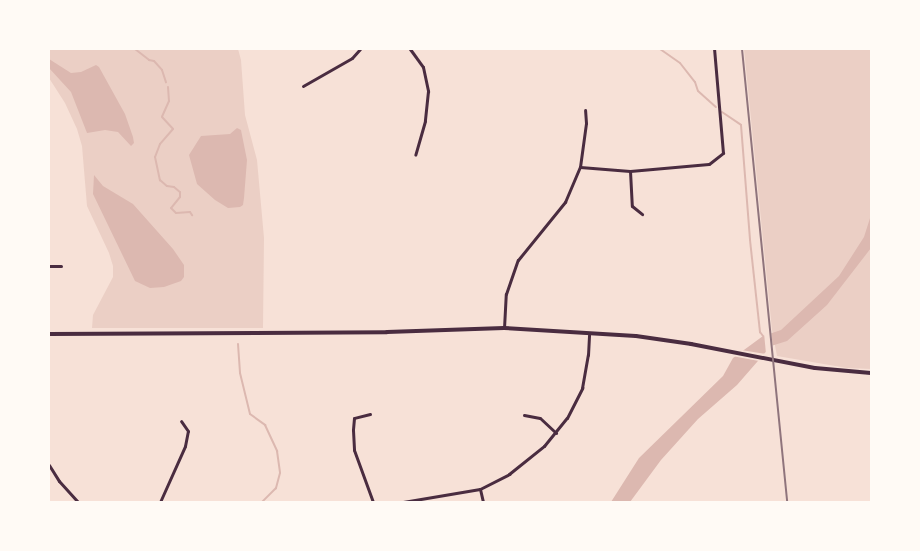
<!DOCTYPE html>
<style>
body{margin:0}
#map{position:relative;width:920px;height:551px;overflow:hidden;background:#f7e1d7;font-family:"Exo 2",sans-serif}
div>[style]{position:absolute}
.green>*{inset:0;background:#ebcfc5}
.water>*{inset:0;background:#dcb8b0}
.pier>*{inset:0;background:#f7e1d7}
.stream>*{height:2px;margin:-1px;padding:0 1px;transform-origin:1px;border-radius:1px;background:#dcb8b0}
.minor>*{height:3px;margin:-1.5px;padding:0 1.5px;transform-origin:1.5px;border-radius:1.5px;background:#4a2c40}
.tertiary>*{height:4px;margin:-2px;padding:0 2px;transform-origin:2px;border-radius:2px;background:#4a2c40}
.rail>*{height:2px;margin:-1px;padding:0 1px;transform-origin:1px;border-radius:1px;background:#8f747c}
span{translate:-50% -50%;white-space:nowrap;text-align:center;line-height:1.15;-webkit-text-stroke:4.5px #fffaf5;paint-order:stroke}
.frame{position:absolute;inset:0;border:50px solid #fffaf5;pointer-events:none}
</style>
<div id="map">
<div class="green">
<i style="clip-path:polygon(49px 49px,238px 49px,241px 60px,245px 115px,257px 160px,264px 238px,263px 328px,92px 328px,93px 315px,113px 277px,113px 266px,109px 253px,87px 206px,82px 146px,77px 129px,65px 103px,49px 78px)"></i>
<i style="clip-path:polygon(744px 49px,871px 49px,871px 369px,847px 368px,777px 356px,772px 330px)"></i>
</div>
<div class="water">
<i style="clip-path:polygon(49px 59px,71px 73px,81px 72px,96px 65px,99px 67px,125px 114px,133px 137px,134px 143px,131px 146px,118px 132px,105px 130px,87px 133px,71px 92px,49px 68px)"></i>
<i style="clip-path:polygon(237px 128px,241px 130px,247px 160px,244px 198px,243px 205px,240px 207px,228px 208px,215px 200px,197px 184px,189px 155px,201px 136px,230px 134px)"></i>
<i style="clip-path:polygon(94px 175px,103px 186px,133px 204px,173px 249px,184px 265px,184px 277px,181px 281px,164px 287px,150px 288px,135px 281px,93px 194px)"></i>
<i style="clip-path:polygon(871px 215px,871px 248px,827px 305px,787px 341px,771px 346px,737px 385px,698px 419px,661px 460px,630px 502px,611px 502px,639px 458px,723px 376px,733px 358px,763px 336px,781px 330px,839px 276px,864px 237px)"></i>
</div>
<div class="pier">
<i style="clip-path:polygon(771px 331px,773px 348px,759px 361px,732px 356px,741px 350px,766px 354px,764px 333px)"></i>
</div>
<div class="stream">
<i style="left:135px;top:49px;width:18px;rotate:38deg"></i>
<i style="left:149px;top:60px;width:5px;rotate:11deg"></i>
<i style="left:154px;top:61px;width:12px;rotate:48deg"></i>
<i style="left:162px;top:70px;width:13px;rotate:72deg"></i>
<i style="left:660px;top:49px;width:24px;rotate:35deg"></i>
<i style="left:680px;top:63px;width:24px;rotate:52deg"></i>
<i style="left:695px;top:82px;width:9px;rotate:72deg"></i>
<i style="left:698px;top:91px;width:24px;rotate:42deg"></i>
<i style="left:168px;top:87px;width:14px;rotate:86deg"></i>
<i style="left:169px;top:101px;width:17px;rotate:114deg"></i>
<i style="left:162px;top:117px;width:16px;rotate:47deg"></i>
<i style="left:173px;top:129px;width:20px;rotate:131deg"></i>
<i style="left:160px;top:144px;width:14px;rotate:111deg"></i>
<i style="left:155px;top:157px;width:24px;rotate:78deg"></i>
<i style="left:160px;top:180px;width:9px;rotate:41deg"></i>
<i style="left:167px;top:186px;width:7px;rotate:8deg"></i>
<i style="left:174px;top:187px;width:8px;rotate:40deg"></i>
<i style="left:180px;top:192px;width:5px;rotate:90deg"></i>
<i style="left:180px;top:197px;width:14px;rotate:129deg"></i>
<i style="left:171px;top:208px;width:7px;rotate:45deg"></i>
<i style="left:176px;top:213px;width:14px;rotate:-4deg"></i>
<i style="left:190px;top:212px;width:4px;rotate:56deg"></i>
<i style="left:722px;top:112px;width:23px;rotate:34deg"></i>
<i style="left:741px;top:125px;width:115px;rotate:85.5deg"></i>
<i style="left:750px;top:240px;width:93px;rotate:83.8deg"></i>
<i style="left:760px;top:332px;width:5px;rotate:53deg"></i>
<i style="left:238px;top:344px;width:29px;rotate:86deg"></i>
<i style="left:240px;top:373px;width:42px;rotate:76.3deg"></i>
<i style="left:250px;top:414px;width:19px;rotate:36deg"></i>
<i style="left:265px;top:425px;width:29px;rotate:65deg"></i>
<i style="left:277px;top:451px;width:22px;rotate:82deg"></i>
<i style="left:280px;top:473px;width:16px;rotate:105deg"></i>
<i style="left:276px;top:488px;width:20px;rotate:135deg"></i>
</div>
<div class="minor">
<i style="left:410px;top:49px;width:22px;rotate:54deg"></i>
<i style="left:423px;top:67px;width:25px;rotate:78deg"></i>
<i style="left:428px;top:91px;width:30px;rotate:96deg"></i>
<i style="left:425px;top:121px;width:35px;rotate:106deg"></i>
<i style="left:303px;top:86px;width:56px;rotate:-29.7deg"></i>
<i style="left:352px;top:58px;width:12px;rotate:-48deg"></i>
<i style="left:580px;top:167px;width:50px;rotate:4.6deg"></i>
<i style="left:630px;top:171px;width:79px;rotate:-5.1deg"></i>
<i style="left:709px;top:164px;width:18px;rotate:-38deg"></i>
<i style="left:723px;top:153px;width:104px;rotate:-94.9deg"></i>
<i style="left:630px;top:171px;width:35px;rotate:87deg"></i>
<i style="left:632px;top:206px;width:13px;rotate:39deg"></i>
<i style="left:49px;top:266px;width:12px"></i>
<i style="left:504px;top:328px;width:34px;rotate:-87deg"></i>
<i style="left:506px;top:294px;width:36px;rotate:-71deg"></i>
<i style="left:518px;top:260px;width:75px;rotate:-51deg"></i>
<i style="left:565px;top:202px;width:38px;rotate:-67deg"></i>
<i style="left:580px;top:167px;width:44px;rotate:-82.2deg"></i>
<i style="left:586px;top:123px;width:13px;rotate:-94deg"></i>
<i style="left:370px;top:414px;width:16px;rotate:166deg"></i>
<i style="left:354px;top:418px;width:12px;rotate:95deg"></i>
<i style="left:353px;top:430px;width:20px;rotate:87deg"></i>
<i style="left:354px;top:450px;width:55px;rotate:69.9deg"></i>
<i style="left:524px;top:415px;width:16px;rotate:11deg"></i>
<i style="left:540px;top:418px;width:22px;rotate:43deg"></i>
<i style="left:49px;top:465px;width:19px;rotate:58deg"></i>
<i style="left:59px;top:481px;width:28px;rotate:48deg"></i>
<i style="left:480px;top:489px;width:13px;rotate:77deg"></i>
<i style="left:160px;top:502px;width:61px;rotate:-65.9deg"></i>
<i style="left:185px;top:446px;width:15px;rotate:-79deg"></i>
<i style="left:188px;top:431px;width:12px;rotate:-125deg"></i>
<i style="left:403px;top:502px;width:78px;rotate:-9.6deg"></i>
<i style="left:480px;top:489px;width:33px;rotate:-27deg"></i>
<i style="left:509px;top:474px;width:45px;rotate:-38.7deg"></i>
<i style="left:544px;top:446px;width:36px;rotate:-51deg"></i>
<i style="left:567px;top:418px;width:34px;rotate:-63deg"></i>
<i style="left:582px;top:388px;width:34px;rotate:-80deg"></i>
<i style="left:588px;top:355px;width:20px;rotate:-87deg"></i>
</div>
<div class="tertiary">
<i style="left:49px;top:334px;width:338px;rotate:-0.3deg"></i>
<i style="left:387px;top:332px;width:117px;rotate:-2deg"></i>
<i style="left:504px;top:328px;width:132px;rotate:3.5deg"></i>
<i style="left:636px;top:336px;width:56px;rotate:8.3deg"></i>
<i style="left:691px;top:344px;width:126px;rotate:11deg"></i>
<i style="left:815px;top:368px;width:56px;rotate:5.1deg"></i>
</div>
<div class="rail">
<i style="left:742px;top:49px;width:455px;rotate:84.3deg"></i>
</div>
<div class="frame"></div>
</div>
